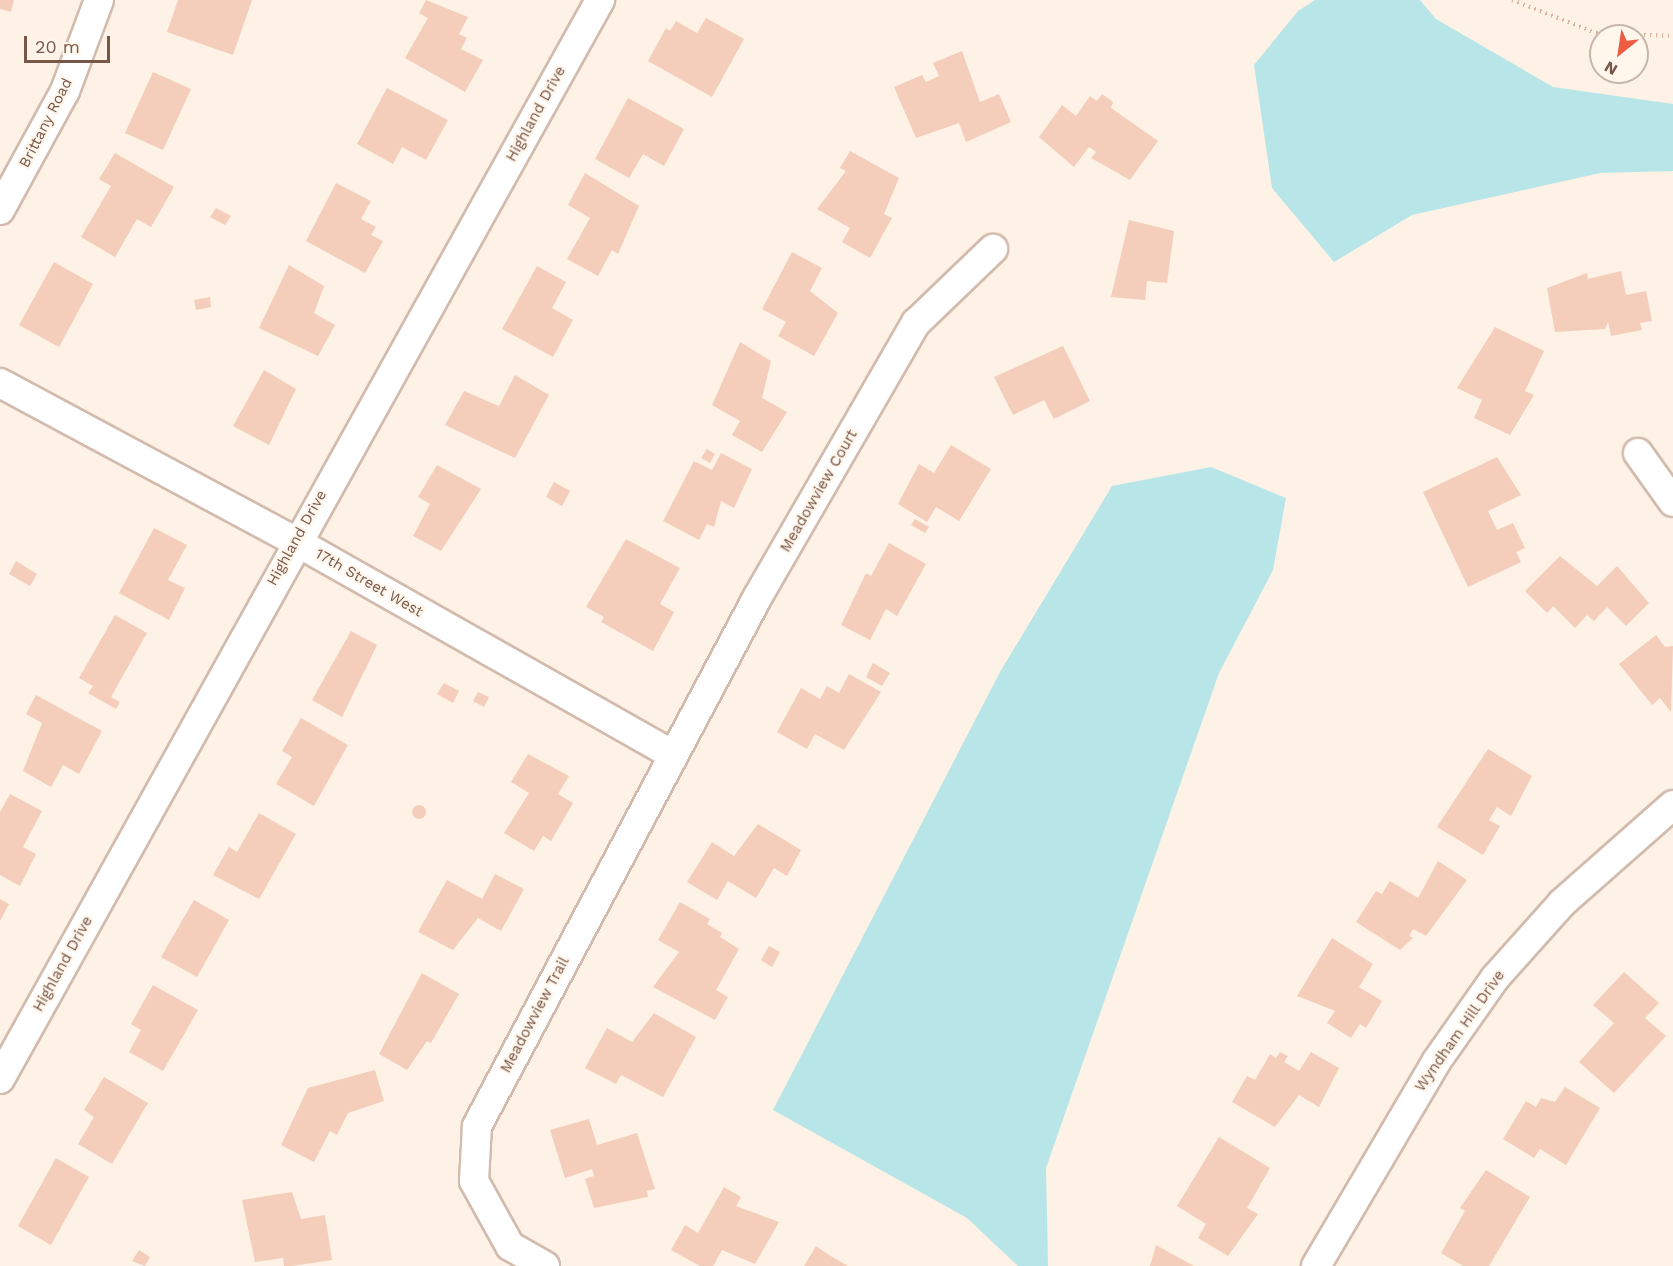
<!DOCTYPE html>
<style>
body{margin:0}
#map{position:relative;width:1673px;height:1266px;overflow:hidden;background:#fdf2e5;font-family:"Work Sans",sans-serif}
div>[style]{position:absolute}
.water>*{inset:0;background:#b8e5e8}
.building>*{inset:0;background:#f4cebb}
.round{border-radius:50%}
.path>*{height:4px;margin-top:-2px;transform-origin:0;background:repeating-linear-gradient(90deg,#dab19e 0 1.5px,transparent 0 6px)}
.roads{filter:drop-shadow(2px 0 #d2bbad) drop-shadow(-2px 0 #d2bbad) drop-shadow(0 2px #d2bbad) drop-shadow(0 -2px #d2bbad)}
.street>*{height:28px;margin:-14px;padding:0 14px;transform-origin:14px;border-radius:14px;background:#fff}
span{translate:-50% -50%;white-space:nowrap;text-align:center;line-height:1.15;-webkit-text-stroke:4.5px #fff6ec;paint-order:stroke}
.street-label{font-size:15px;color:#785648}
.north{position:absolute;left:1589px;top:24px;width:60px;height:60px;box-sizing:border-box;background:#fff6ec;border:2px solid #c9b6aa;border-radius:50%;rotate:210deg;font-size:16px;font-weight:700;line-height:24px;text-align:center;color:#785648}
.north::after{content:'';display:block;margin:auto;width:21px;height:27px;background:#ed5d44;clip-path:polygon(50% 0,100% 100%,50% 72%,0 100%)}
.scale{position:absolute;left:24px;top:36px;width:86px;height:27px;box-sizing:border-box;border:3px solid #785648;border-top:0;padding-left:8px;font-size:18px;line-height:21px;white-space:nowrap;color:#785648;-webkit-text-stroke:4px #fff6ec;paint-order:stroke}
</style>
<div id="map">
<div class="water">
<i style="clip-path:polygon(1315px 0,1420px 0,1436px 19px,1553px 87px,1673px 104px,1673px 171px,1600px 173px,1412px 215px,1334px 262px,1272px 188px,1254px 65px,1298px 11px)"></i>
<i style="clip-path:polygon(1211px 467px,1286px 498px,1273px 570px,1219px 673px,1046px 1168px,1048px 1266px,1018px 1266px,967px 1218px,773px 1110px,1000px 672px,1112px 486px)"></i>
</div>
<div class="building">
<i style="clip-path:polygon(0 0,14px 0,11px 12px,0 9px)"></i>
<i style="clip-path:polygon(178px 0,252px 0,233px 55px,167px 32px)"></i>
<i style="clip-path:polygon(426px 0,468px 17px,459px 34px,467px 38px,461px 49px,483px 60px,465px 92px,405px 58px,428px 18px,419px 13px)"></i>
<i style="clip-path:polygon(706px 18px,744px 39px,712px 97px,648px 61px,666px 28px,670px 31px,676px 21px,697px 33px)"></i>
<i style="clip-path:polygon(962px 51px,980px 102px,999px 94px,1011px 122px,966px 142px,959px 123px,916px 138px,894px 87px,922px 75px,926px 82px,939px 76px,933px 63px)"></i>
<i style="clip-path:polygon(153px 72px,191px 89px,163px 150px,125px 133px)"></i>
<i style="clip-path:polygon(387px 88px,448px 120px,426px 160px,402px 147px,393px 164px,357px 144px)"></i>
<i style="clip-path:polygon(1102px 94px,1113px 102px,1111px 108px,1158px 141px,1130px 180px,1091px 158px,1096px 152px,1089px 147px,1074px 167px,1039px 137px,1062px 105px,1076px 116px,1090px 96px,1097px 101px)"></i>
<i style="clip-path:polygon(628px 98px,684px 129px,664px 166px,643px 154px,629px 178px,595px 159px)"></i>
<i style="clip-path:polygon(850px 151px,899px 178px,884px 214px,892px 218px,870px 258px,842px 242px,850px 228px,817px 209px,846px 171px,840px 168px)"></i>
<i style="clip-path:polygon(115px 153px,174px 187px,151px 227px,137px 219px,115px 257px,81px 237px,111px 186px,99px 179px)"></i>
<i style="clip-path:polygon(585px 173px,639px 206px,618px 254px,612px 250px,598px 276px,567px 259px,590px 218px,568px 205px)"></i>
<i style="clip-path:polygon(336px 183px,371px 201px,361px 219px,376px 227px,371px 235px,383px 241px,365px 273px,306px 241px)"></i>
<i style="clip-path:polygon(216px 208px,231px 216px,225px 225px,210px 217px)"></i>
<i style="clip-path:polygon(1129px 220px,1174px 231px,1167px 283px,1147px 281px,1145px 300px,1111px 297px)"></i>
<i style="clip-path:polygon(792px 252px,822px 268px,810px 291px,838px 313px,814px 356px,778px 336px,786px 322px,762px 309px)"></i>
<i style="clip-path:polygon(54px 262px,93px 284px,59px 347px,19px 325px)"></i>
<i style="clip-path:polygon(289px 265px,324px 286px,314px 313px,335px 325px,318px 356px,259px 328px)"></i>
<i style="clip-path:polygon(537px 266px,566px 282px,552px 308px,573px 320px,553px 357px,502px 329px)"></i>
<i style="clip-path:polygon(1621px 271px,1626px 295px,1646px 291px,1652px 321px,1640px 323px,1642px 330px,1611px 336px,1608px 322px,1605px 329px,1555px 332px,1547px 288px,1587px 273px,1588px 279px)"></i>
<i style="clip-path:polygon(210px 297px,211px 307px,196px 310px,194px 300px)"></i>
<i style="clip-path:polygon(1495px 327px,1544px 351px,1525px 391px,1534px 395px,1510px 435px,1474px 418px,1482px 400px,1457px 388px)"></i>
<i style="clip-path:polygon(740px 342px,771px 361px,762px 398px,787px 412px,762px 452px,732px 435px,740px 421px,712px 405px)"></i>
<i style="clip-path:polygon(1063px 346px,1090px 401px,1054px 419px,1044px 400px,1013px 415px,994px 377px)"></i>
<i style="clip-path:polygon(264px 370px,296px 389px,269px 445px,233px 426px)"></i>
<i style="clip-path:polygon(515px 375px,549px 395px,515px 458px,445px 425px,464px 391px,499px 406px)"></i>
<i style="clip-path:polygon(951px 445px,991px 469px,959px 521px,936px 507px,927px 522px,898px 504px,919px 464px,934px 473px)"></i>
<i style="clip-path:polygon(707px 449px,715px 454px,710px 463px,701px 458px)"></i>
<i style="clip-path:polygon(721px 453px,752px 469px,734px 508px,721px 501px,714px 527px,707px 524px,699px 540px,663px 521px,694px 461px,712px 470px)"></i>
<i style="clip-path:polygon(1497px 457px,1521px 495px,1488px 511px,1497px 530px,1513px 523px,1525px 548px,1516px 552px,1521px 562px,1468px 587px,1423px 492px)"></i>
<i style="clip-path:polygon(437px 465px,481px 489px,441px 551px,413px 536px,430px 504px,418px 497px)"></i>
<i style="clip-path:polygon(554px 482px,570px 491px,562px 506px,546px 497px)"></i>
<i style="clip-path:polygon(915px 519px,929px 527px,925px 533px,911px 525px)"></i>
<i style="clip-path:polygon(154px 528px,187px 545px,168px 580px,185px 588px,169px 620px,119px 593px)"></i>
<i style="clip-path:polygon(626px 539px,680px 568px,660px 604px,674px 612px,653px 651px,601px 622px,604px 617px,586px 607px)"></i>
<i style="clip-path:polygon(889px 543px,926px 564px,897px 616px,886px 609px,870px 640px,841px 625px,866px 573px,871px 576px)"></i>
<i style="clip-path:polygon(1560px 556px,1597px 586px,1617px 566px,1649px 603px,1626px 626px,1607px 607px,1594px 621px,1587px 615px,1575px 628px,1553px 606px,1547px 613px,1525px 591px)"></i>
<i style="clip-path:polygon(16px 561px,37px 574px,30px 586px,9px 574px)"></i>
<i style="clip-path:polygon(115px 615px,147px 633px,111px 697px,120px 702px,116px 709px,88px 693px,93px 686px,79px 678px)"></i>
<i style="clip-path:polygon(351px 631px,377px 645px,342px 717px,312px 700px)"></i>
<i style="clip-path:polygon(1656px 635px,1665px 647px,1673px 646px,1671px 712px,1660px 698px,1652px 705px,1619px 664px)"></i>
<i style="clip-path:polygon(873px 663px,890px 673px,882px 686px,866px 677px)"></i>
<i style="clip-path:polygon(849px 674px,881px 692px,844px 750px,815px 734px,807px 749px,777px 732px,801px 688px,820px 699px,827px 686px,839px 693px)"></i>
<i style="clip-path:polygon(444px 683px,459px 691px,453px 703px,437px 694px)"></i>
<i style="clip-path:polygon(478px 692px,489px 697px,484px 707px,473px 701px)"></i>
<i style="clip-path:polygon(36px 695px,102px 731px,79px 774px,63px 765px,51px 787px,23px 771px,42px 723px,26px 714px)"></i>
<i style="clip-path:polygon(301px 718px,348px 745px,314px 806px,276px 784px,292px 757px,282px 751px)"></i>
<i style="clip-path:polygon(1488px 749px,1532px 776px,1511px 816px,1497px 807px,1489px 820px,1500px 826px,1483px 855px,1437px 827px)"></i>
<i style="clip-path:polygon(528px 754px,569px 776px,558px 794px,573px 803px,551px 841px,543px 836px,534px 851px,504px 833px,529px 793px,511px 782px)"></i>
<i style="clip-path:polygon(10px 794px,42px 811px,23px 847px,36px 854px,20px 886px,0 875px,0 812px)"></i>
<i class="round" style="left:412px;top:805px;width:14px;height:14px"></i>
<i style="clip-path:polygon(259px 813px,296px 834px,259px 899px,213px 875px,229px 847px,237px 852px)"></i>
<i style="clip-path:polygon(758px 824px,801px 850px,787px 876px,774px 868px,756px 898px,728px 881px,717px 900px,687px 882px,712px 842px,734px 856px)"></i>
<i style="clip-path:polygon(1438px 861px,1467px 880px,1426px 936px,1413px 929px,1409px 936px,1413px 938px,1400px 950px,1356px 922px,1376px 891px,1382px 894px,1390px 881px,1418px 898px)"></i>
<i style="clip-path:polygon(495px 874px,524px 889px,501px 931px,478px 918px,453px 950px,418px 932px,447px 880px,482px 899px)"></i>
<i style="clip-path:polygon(0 899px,9px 904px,0 921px)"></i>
<i style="clip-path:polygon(194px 900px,229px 920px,197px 977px,161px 957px)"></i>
<i style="clip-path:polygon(680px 902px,710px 919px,707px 924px,722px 933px,720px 937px,739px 949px,716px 990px,728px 997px,715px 1020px,653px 987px,679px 952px,658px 940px)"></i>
<i style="clip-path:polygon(1332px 938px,1373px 964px,1359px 987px,1382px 1001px,1366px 1028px,1360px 1024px,1351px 1038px,1327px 1023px,1335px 1011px,1297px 996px)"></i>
<i style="clip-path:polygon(769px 946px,780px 952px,772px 967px,761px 960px)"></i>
<i style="clip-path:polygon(1624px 972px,1659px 1003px,1645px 1018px,1666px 1036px,1614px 1093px,1579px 1062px,1614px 1023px,1593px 1005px)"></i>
<i style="clip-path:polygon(422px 973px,459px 994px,431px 1043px,427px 1041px,407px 1070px,379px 1054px)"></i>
<i style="clip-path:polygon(153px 985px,198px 1010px,163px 1071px,129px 1052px,141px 1030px,131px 1024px)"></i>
<i style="clip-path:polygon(654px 1013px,696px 1037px,663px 1097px,621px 1075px,616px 1084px,585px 1068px,607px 1028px,632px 1042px)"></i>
<i style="clip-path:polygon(1280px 1052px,1288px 1056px,1284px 1062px,1299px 1071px,1311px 1052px,1339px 1068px,1319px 1107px,1299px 1095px,1275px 1127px,1232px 1102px,1247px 1076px,1255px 1080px,1270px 1054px,1276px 1058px)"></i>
<i style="clip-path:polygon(375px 1070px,384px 1101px,348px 1113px,337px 1135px,330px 1131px,314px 1162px,281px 1145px,308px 1088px)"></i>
<i style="clip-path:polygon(104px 1077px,148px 1103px,112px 1164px,78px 1144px,94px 1117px,84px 1110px)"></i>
<i style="clip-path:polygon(1565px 1087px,1600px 1108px,1566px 1165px,1540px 1149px,1534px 1158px,1503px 1139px,1526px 1101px,1536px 1107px,1541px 1098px,1555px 1102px)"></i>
<i style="clip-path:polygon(589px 1119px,597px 1145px,637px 1133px,655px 1189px,647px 1191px,648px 1197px,594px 1208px,585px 1179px,594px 1176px,592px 1169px,565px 1178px,550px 1130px)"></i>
<i style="clip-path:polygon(1219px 1137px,1270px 1168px,1247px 1208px,1258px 1214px,1228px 1256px,1198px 1238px,1206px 1224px,1177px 1206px)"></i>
<i style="clip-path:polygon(56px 1158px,89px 1177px,51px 1245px,18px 1226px)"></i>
<i style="clip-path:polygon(1486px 1170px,1530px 1197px,1489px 1266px,1463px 1266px,1441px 1253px,1465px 1211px,1460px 1208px)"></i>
<i style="clip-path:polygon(724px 1187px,741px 1197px,736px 1206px,779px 1222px,755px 1264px,722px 1250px,713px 1266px,700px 1266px,671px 1250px,685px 1225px,698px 1233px)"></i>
<i style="clip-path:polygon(292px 1192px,301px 1219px,325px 1215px,332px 1260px,292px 1266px,284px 1266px,283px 1258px,255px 1262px,242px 1200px)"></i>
<i style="clip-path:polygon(1156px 1245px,1194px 1266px,1150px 1266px)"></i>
<i style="clip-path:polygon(816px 1246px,829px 1255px,848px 1266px,804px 1266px)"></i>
<i style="clip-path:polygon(139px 1250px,150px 1257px,145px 1266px,132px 1261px)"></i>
</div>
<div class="path">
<i style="left:1512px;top:0;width:90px;rotate:21.4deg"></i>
<i style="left:1596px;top:33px;width:77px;rotate:2.2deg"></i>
</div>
<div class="roads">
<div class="street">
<i style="left:0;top:210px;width:136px;rotate:-61.4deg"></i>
<i style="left:65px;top:91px;width:97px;rotate:-69.5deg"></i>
<i style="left:0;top:383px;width:335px;rotate:28.2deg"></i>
<i style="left:295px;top:541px;width:433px;rotate:29.5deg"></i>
<i style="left:1638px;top:453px;width:60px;rotate:54.5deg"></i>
<i style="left:0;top:1079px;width:1235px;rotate:-60.92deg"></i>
<i style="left:545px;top:1266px;width:40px;rotate:-150.3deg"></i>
<i style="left:510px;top:1246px;width:74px;rotate:-119deg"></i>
<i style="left:474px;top:1181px;width:55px;rotate:-86.9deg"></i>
<i style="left:477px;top:1126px;width:598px;rotate:-62.06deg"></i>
<i style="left:757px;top:598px;width:318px;rotate:-60deg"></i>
<i style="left:916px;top:323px;width:107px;rotate:-43.9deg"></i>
<i style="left:1316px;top:1266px;width:237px;rotate:-59.5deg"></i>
<i style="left:1436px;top:1062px;width:103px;rotate:-54.9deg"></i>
<i style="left:1495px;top:978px;width:101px;rotate:-48.2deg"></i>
<i style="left:1562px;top:903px;width:148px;rotate:-41.4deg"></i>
</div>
</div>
<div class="street-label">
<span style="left:536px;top:114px;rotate:-61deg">Highland Drive</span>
<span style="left:46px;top:123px;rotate:-63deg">Brittany Road</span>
<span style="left:819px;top:491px;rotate:-60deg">Meadowview Court</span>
<span style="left:297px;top:538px;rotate:-61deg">Highland Drive</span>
<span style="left:369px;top:583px;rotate:30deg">17th Street West</span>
<span style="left:63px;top:964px;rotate:-61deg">Highland Drive</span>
<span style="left:535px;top:1015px;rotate:-62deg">Meadowview Trail</span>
<span style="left:1460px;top:1031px;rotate:-55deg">Wyndham Hill Drive</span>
</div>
<div class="north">N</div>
<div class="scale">20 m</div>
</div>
